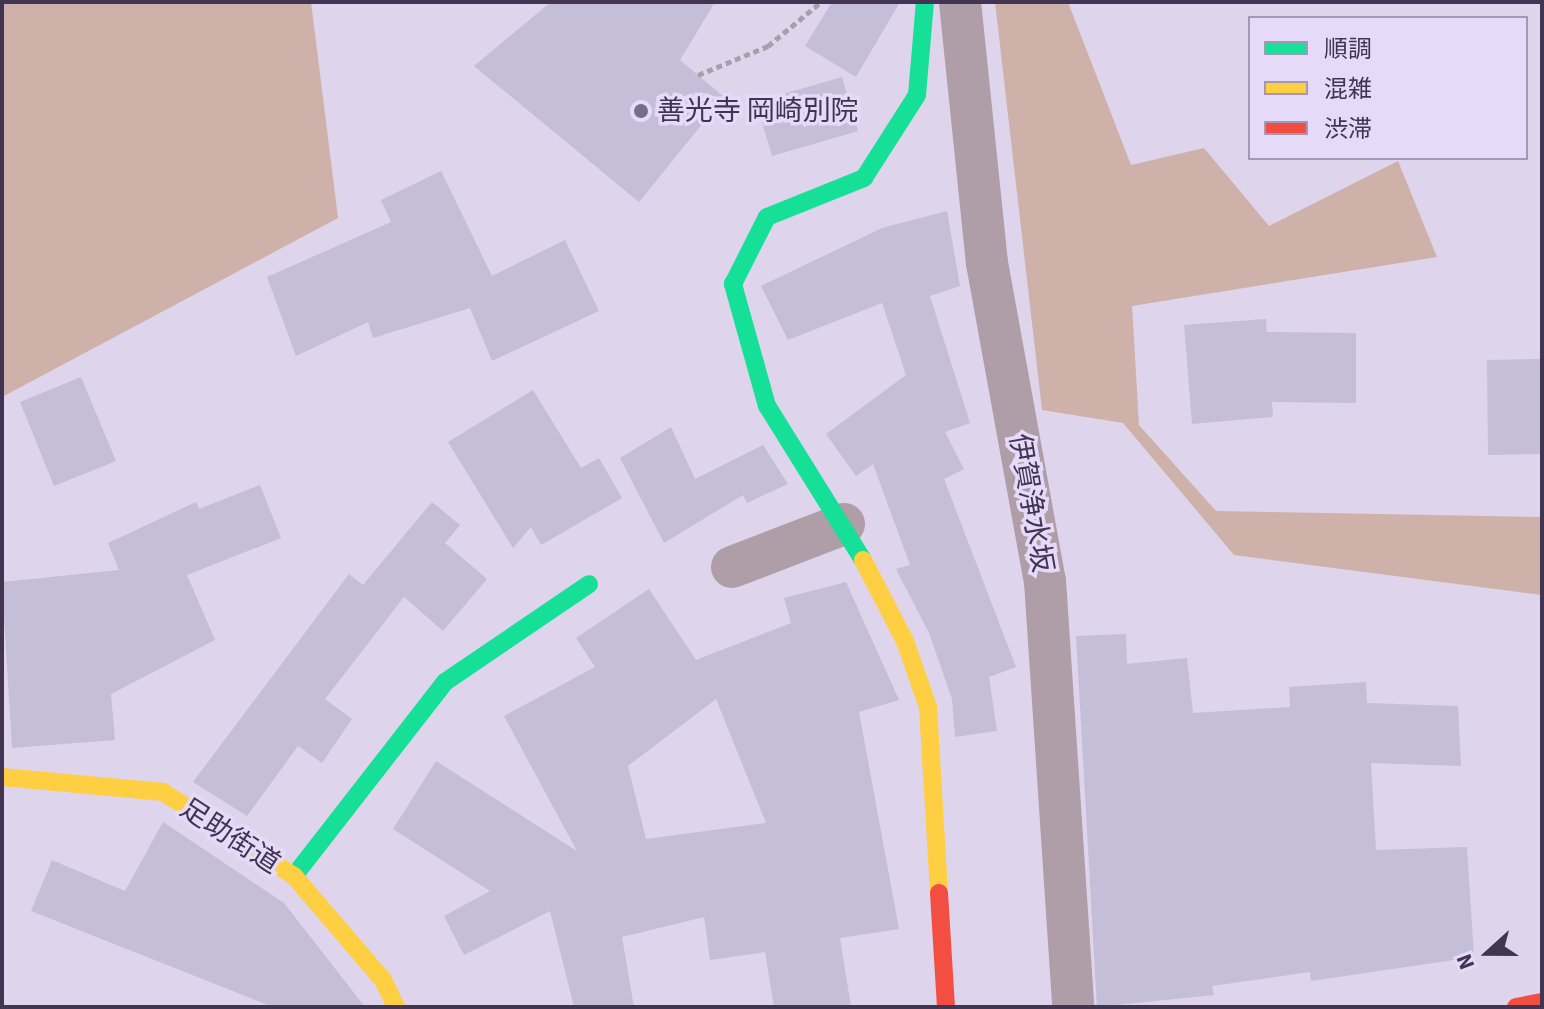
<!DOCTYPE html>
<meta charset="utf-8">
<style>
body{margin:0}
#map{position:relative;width:1544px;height:1009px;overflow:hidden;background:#ded4ec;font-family:"Source Sans 3","Noto Sans JP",sans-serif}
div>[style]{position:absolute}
.green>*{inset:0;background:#ceb2a9}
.building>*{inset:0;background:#c4bed8}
.path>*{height:5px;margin-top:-2.5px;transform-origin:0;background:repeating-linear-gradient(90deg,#ab9eab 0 6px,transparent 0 10px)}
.street>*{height:42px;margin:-21px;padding:0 21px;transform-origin:21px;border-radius:21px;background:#af9da7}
.fast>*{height:18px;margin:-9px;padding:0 9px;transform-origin:9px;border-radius:9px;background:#16e098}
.slow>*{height:18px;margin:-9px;padding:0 9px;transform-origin:9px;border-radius:9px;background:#ffcf43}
.jam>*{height:18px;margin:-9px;padding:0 9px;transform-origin:9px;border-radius:9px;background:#f24e42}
.dots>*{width:22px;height:22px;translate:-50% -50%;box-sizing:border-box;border:4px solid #e6daf9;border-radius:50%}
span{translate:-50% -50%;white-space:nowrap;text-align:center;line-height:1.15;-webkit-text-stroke:7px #e6daf9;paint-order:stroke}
.poi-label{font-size:28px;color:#423453}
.left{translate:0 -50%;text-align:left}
.street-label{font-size:28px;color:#423453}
.frame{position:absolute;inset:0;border:4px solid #423453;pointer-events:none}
.legend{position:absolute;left:1248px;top:16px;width:280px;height:144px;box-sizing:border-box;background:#e6daf9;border:2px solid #a498b7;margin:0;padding:10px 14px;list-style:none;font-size:24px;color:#423453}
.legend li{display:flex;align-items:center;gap:16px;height:40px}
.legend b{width:40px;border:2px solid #a498b7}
.north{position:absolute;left:1448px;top:913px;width:80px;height:80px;-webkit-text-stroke:6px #e6daf9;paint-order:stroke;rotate:249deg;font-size:22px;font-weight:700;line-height:32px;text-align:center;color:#423453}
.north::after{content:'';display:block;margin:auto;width:28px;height:36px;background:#423453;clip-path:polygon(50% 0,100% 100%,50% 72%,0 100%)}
</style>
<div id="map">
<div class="green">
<i style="clip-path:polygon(2px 2px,311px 2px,338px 218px,2px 397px)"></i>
<i style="clip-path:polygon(995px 2px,1068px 2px,1131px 165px,1204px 148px,1269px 226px,1398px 161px,1437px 257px,1132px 306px,1139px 425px,1216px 511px,1542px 517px,1542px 595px,1234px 555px,1123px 423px,1042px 410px)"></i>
</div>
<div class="building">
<i style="clip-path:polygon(551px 2px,715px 2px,680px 60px,724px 97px,639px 202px,474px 66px)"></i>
<i style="clip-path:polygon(832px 2px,900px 2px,856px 77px,805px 46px)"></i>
<i style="clip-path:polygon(842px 77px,858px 131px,772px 156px,756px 102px)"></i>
<i style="clip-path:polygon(441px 171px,492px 276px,565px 240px,599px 311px,492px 361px,470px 308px,373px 338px,368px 322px,296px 356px,267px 277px,391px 222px,381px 200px)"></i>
<i style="clip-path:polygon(947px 211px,960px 286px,930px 296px,970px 423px,945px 432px,964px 469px,944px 479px,1016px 667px,989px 677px,997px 731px,955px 737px,952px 699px,929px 633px,896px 569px,910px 565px,873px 464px,856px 476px,826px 434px,906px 375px,882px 303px,788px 340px,761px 286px,882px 228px)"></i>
<i style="clip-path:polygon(1266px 319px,1267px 332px,1356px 333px,1356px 403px,1272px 402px,1273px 417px,1192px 424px,1184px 325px)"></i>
<i style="clip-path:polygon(1542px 359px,1542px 454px,1488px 455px,1487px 360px)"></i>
<i style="clip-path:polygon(81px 377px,116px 461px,54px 486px,20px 402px)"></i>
<i style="clip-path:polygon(533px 390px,581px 468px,599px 458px,622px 498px,541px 545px,531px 527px,513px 548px,448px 442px)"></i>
<i style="clip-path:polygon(671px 427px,695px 479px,763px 445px,788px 484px,747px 503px,743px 495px,664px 543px,620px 458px)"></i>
<i style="clip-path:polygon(260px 485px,281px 538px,187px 575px,215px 640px,111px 694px,115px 740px,12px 748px,2px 582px,119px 570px,108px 543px,196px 502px,199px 509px)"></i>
<i style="clip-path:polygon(432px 502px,460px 525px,445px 543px,487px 579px,443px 631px,404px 597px,325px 699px,352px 719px,322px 763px,298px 746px,247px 816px,193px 782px,349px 574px,363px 585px)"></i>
<i style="clip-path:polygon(evenodd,846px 582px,899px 700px,859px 712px,899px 929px,840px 938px,851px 1007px,774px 1007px,765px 952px,710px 960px,704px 917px,622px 937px,634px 1007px,574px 1007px,550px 911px,464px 955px,444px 916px,490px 891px,393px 829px,436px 761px,577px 851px,504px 716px,595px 667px,576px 638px,649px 589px,696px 660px,791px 623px,784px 598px,846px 582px,716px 699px,766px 823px,646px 839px,628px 766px,716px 699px)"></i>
<i style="clip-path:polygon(1126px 634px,1127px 664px,1187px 658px,1193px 713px,1290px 707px,1289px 687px,1366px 682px,1367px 703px,1458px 706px,1461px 766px,1371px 763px,1376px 850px,1467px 847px,1474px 957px,1311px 981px,1310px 972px,1212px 986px,1214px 995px,1097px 1007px,1076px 636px)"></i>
<i style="clip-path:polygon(163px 822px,284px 903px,365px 1007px,273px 1007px,31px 911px,52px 860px,125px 891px)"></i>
</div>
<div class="path">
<i style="left:698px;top:75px;width:76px;rotate:-22.5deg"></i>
<i style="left:768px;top:46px;width:69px;rotate:-39.7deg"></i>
</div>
<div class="street">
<i style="left:960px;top:2px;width:262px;rotate:84.1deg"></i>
<i style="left:987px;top:263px;width:323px;rotate:79.7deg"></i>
<i style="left:1045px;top:581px;width:427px;rotate:86.2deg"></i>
<i style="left:732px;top:567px;width:120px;rotate:-21deg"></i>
</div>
<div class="fast">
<i style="left:863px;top:560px;width:181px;rotate:-121.9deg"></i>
<i style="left:767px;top:406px;width:127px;rotate:-105.6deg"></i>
<i style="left:733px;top:284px;width:75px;rotate:-63.1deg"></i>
<i style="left:767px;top:217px;width:105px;rotate:-21.9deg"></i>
<i style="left:864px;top:178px;width:98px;rotate:-57.4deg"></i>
<i style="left:917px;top:95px;width:93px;rotate:-85.1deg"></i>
<i style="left:294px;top:876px;width:246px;rotate:-52.1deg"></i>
<i style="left:445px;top:682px;width:174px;rotate:-34.2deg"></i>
</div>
<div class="slow">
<i style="left:863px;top:560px;width:91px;rotate:62.6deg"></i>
<i style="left:905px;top:641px;width:70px;rotate:70.8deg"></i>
<i style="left:928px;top:707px;width:186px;rotate:86.6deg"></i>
<i style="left:2px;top:777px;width:162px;rotate:5.3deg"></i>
<i style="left:163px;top:792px;width:156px;rotate:32.7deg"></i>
<i style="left:294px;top:876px;width:137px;rotate:49.4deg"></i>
<i style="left:383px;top:980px;width:30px;rotate:64deg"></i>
</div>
<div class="jam">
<i style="left:939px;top:893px;width:114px;rotate:86.5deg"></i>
<i style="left:1516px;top:1007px;width:26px;rotate:-11deg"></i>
</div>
<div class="dots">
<i style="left:641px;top:111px;background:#796c89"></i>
</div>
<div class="poi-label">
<span class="left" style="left:657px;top:111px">善光寺 岡崎別院</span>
</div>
<div class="street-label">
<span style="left:1031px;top:503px;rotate:80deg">伊賀浄水坂</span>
<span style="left:230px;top:836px;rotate:33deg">足助街道</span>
</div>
<div class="frame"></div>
<ul class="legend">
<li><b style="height:10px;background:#16e098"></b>順調</li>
<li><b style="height:10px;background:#ffcf43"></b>混雑</li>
<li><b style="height:10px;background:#f24e42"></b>渋滞</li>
</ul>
<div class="north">N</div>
</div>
